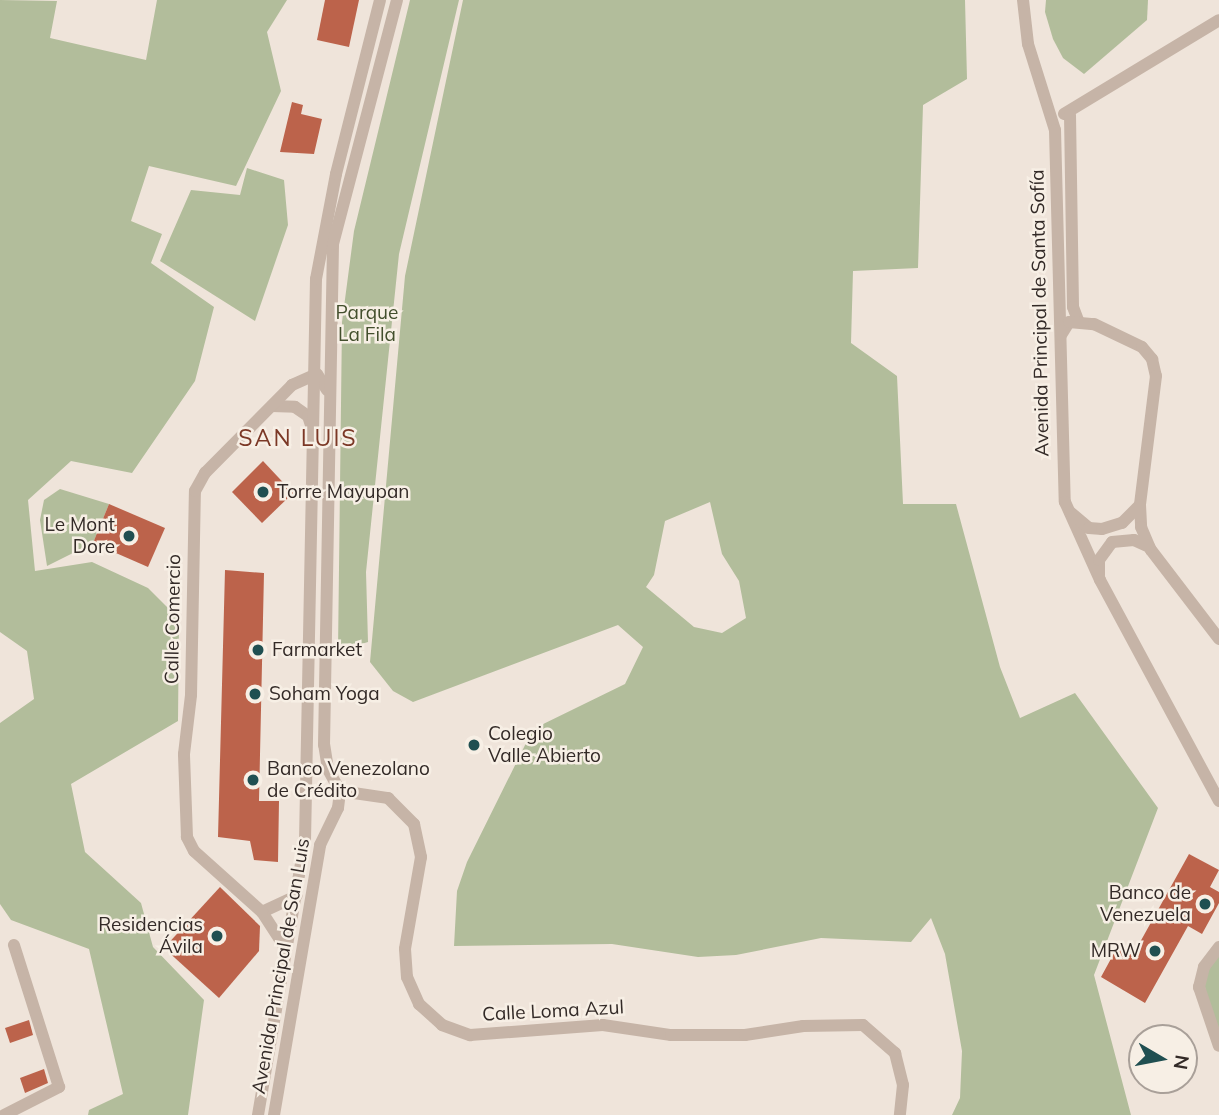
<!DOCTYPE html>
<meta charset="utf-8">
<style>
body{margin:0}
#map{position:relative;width:1219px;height:1115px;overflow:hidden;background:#efe4da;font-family:Mulish,sans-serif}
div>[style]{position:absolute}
.green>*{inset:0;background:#b2bd9b}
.building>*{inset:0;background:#bc634b}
.minor>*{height:12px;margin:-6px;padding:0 6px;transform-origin:6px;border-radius:6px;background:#c6b4a7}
.dots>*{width:19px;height:19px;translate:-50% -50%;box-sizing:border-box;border:4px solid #f7efe5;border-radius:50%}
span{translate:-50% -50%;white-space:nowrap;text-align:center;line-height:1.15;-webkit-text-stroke:5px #f7efe5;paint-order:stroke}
.park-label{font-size:19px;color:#434f2d}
.street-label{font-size:19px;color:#332a27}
.poi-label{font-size:19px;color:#332a27}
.left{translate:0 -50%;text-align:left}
.right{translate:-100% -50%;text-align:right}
.quarter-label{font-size:23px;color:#7b3826;letter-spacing:2px}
.north{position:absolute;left:1128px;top:1024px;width:70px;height:70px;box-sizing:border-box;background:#f7efe5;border:2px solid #a9a099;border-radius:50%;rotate:100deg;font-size:19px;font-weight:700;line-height:28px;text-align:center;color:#332a27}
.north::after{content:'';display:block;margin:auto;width:24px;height:32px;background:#204f51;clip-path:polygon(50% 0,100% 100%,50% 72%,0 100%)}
</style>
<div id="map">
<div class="green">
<i style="clip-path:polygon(0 0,57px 1px,50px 38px,146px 60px,157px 0,287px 0,267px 32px,281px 91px,236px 186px,149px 166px,131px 221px,162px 234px,151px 263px,214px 307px,195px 381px,132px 473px,71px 461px,28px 500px,35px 571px,92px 562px,148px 588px,179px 619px,178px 721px,71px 784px,85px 852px,141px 903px,153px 947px,204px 1000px,188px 1115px,88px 1115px,89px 1110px,123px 1094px,89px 949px,11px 920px,0 904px,0 723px,34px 699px,27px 651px,0 632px)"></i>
<i style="clip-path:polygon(410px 0,459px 0,399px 254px,366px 572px,368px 642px,338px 651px,342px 322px,354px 231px)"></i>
<i style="clip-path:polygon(evenodd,463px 0,965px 0,967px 79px,923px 105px,918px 268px,853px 271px,851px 343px,897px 376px,903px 504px,956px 504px,1000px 667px,1020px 718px,1075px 693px,1158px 808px,1094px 975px,1131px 1115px,952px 1115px,960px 1098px,962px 1051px,945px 954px,931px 918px,911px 942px,821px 938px,736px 955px,698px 957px,612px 944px,454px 946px,457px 891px,467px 862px,533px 729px,625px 684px,643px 647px,618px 625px,413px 702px,393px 691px,370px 662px,405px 276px,463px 0,710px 502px,722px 554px,739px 581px,746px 618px,722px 633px,694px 627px,646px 587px,654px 575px,665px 521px,710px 502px)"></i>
<i style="clip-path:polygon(1046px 0,1148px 0,1147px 20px,1084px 74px,1063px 58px,1053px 39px,1045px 12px)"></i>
<i style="clip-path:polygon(247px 168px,284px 180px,288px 225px,255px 321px,160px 261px,191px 190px,240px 195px)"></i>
<i style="clip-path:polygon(60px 489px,109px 504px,93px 543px,47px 566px,40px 520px,44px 500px)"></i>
<i style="clip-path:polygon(1219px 947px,1219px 1046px,1202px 975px)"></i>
</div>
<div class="building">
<i style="clip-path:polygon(325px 0,359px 0,349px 47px,317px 40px)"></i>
<i style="clip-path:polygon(292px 102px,303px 105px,301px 114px,322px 119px,314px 154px,280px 152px)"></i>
<i style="clip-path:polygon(263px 461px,293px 493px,262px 523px,232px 492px)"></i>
<i style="clip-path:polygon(109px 504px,165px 528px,148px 567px,93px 543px)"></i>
<i style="clip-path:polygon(225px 570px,264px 573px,259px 801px,279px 801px,278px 862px,254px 860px,250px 841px,218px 837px)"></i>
<i style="clip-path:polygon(1189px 854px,1219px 870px,1210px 887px,1219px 892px,1219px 903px,1202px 934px,1188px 926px,1145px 1003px,1101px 977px,1119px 944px,1134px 953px)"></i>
<i style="clip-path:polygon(220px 887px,260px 926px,259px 951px,219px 998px,164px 948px)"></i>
<i style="clip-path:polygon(29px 1020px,33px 1035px,10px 1043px,5px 1028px)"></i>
<i style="clip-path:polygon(44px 1069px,48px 1083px,25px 1093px,20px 1078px)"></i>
</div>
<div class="minor">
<i style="left:1023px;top:0;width:44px;rotate:83.5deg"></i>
<i style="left:1028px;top:44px;width:90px;rotate:72.6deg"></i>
<i style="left:1055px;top:130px;width:372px;rotate:88.5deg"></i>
<i style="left:1065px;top:502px;width:85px;rotate:65.8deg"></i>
<i style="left:1100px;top:580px;width:251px;rotate:61.7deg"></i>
<i style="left:1064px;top:114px;width:181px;rotate:-31.2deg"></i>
<i style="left:1070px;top:115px;width:192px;rotate:89.1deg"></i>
<i style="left:1073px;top:307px;width:14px;rotate:69deg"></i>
<i style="left:1061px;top:335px;width:15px;rotate:-58deg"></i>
<i style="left:1069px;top:322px;width:25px;rotate:5deg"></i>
<i style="left:1094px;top:324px;width:53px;rotate:25.6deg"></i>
<i style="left:1142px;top:347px;width:16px;rotate:50deg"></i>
<i style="left:1152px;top:359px;width:17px;rotate:77deg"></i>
<i style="left:1156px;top:376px;width:130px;rotate:97.1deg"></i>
<i style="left:1140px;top:505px;width:22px;rotate:87deg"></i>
<i style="left:1141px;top:527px;width:25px;rotate:67deg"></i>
<i style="left:1151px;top:550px;width:112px;rotate:52.6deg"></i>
<i style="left:272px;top:406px;width:23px;rotate:2deg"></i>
<i style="left:295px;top:407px;width:16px;rotate:35deg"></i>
<i style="left:308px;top:416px;width:9px;rotate:72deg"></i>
<i style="left:1070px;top:512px;width:25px;rotate:40deg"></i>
<i style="left:1089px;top:528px;width:13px;rotate:4deg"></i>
<i style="left:1102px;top:529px;width:21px;rotate:-17deg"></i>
<i style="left:1122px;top:523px;width:25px;rotate:-45deg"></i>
<i style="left:1099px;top:575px;width:15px;rotate:-90deg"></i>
<i style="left:1099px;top:560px;width:22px;rotate:-54deg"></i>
<i style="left:1112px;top:542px;width:22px;rotate:-5deg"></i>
<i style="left:1134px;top:540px;width:17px;rotate:25deg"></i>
<i style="left:340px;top:791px;width:49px;rotate:8.3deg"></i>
<i style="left:388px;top:798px;width:37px;rotate:45deg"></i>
<i style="left:414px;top:824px;width:34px;rotate:78deg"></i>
<i style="left:421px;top:857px;width:93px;rotate:99.9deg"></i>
<i style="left:405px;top:949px;width:28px;rotate:86deg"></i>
<i style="left:407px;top:977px;width:30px;rotate:66deg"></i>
<i style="left:419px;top:1004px;width:31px;rotate:42deg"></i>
<i style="left:442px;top:1025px;width:30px;rotate:20deg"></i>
<i style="left:470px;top:1035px;width:133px;rotate:-4.3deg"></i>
<i style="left:603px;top:1025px;width:69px;rotate:8.4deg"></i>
<i style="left:671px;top:1035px;width:74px"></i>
<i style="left:745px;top:1035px;width:59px;rotate:-8.8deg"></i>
<i style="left:803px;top:1026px;width:60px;rotate:-1deg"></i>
<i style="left:863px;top:1025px;width:43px;rotate:41.2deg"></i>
<i style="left:895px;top:1053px;width:33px;rotate:76deg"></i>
<i style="left:903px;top:1085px;width:30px;rotate:96deg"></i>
<i style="left:262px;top:912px;width:38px;rotate:-25deg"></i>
<i style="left:1219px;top:947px;width:25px;rotate:127deg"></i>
<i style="left:1204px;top:967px;width:21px;rotate:104deg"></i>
<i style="left:1199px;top:987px;width:62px;rotate:71.3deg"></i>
<i style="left:286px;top:949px;width:44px;rotate:-123deg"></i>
<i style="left:262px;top:912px;width:91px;rotate:-138.1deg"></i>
<i style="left:194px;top:851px;width:16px;rotate:-117deg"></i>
<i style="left:187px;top:837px;width:83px;rotate:-92.1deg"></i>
<i style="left:184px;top:754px;width:59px;rotate:-83.2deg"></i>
<i style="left:191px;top:695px;width:204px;rotate:-88.9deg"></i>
<i style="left:195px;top:491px;width:21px;rotate:-61deg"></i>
<i style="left:205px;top:473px;width:124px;rotate:-45.3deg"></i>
<i style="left:292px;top:385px;width:27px;rotate:-24deg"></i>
<i style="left:317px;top:374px;width:19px;rotate:58deg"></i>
<i style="left:4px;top:1115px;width:62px;rotate:-27deg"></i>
<i style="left:59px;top:1087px;width:149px;rotate:-107.6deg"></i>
<i style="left:258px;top:1115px;width:278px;rotate:-80.3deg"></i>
<i style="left:305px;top:841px;width:562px;rotate:-88.88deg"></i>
<i style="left:316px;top:279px;width:107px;rotate:-79.2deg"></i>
<i style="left:336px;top:174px;width:179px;rotate:-75.8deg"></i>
<i style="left:274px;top:1115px;width:274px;rotate:-80.3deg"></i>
<i style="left:320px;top:845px;width:41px;rotate:-64.1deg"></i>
<i style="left:338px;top:808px;width:17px;rotate:-83deg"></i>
<i style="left:340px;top:791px;width:25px;rotate:-119deg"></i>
<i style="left:328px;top:769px;width:24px;rotate:-99deg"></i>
<i style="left:324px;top:745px;width:501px;rotate:-88.97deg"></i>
<i style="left:333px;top:244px;width:252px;rotate:-75.3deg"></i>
</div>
<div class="dots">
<i style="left:263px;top:492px;background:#204f51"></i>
<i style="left:129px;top:536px;background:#204f51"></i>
<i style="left:258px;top:650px;background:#204f51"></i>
<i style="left:255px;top:694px;background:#204f51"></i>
<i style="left:474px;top:745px;background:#204f51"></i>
<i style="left:253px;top:780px;background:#204f51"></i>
<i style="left:1205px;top:904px;background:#204f51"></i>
<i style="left:217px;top:936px;background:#204f51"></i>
<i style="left:1155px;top:951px;background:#204f51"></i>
</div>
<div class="park-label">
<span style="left:367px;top:324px">Parque<br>La Fila</span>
</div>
<div class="street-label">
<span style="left:1040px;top:313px;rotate:-91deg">Avenida Principal de Santa Sofía</span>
<span style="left:173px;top:619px;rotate:-89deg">Calle Comercio</span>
<span style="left:281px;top:966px;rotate:-80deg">Avenida Principal de San Luis</span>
<span style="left:553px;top:1011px;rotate:-3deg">Calle Loma Azul</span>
</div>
<div class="poi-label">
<span class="left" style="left:277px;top:492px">Torre Mayupan</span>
<span class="right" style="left:115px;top:536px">Le Mont<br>Dore</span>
<span class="left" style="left:272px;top:650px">Farmarket</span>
<span class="left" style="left:269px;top:694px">Soham Yoga</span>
<span class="left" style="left:488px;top:745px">Colegio<br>Valle Abierto</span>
<span class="left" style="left:267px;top:780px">Banco Venezolano<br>de Crédito</span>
<span class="right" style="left:1191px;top:904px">Banco de<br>Venezuela</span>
<span class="right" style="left:203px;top:936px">Residencias<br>Ávila</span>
<span class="right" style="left:1141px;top:951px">MRW</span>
</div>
<div class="quarter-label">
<span style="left:298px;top:438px">SAN LUIS</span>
</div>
<div class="north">N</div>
</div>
